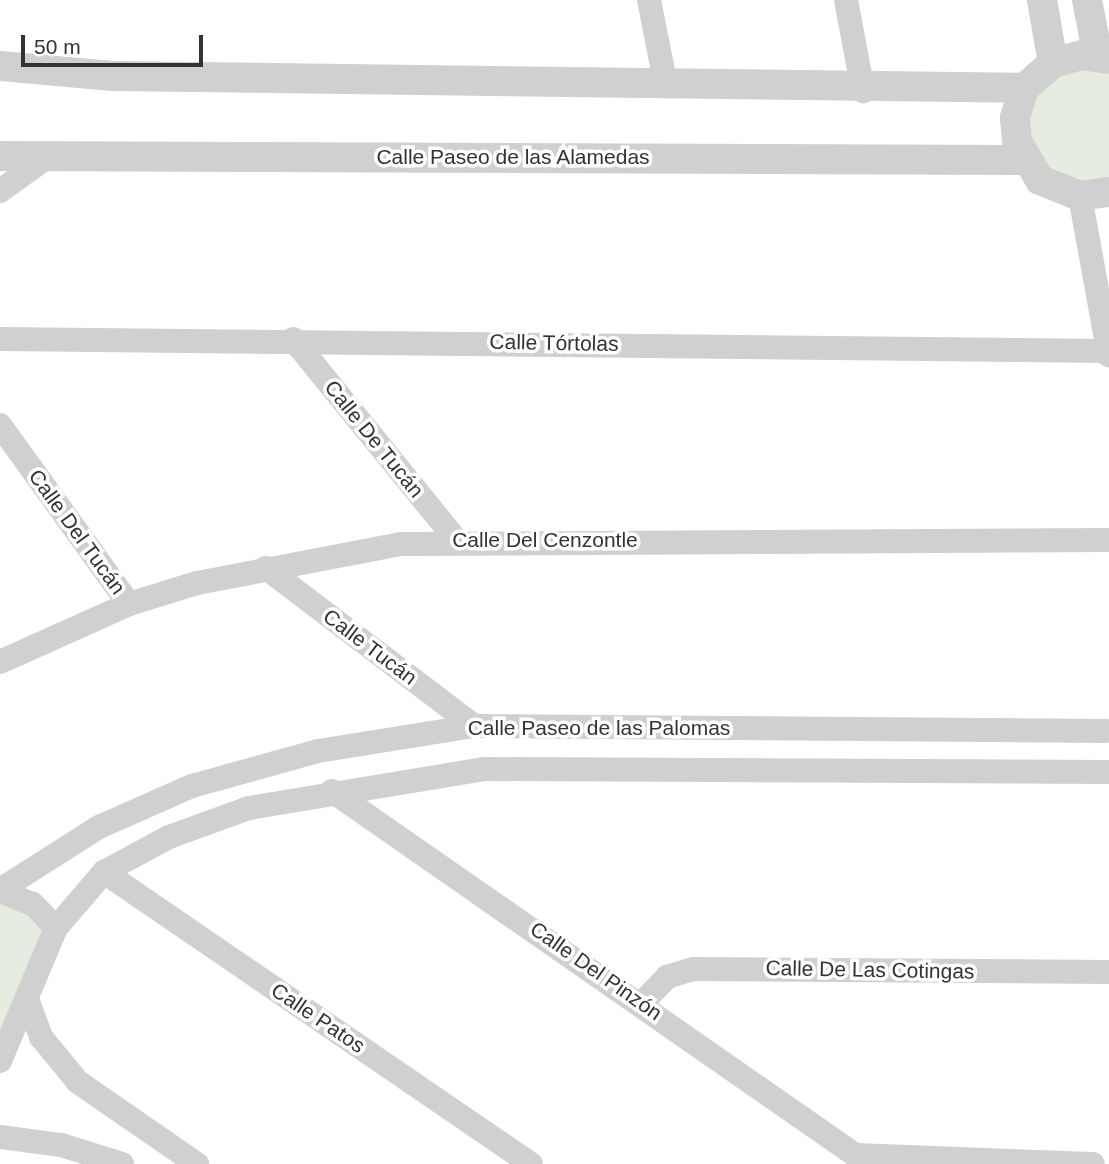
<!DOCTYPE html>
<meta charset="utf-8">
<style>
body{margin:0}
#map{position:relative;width:1109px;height:1164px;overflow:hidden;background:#fff;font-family:Arial,sans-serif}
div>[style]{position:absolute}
.green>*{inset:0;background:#e6ecdf}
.minor>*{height:24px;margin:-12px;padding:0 12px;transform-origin:12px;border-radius:12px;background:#d0d0d0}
.tertiary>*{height:30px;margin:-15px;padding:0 15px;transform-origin:15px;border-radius:15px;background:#d0d0d0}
span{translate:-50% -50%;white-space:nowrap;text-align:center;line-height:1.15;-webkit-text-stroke:7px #fff;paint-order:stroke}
.street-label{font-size:21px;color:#333}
.scale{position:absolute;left:21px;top:35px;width:182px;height:32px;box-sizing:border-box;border:4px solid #333;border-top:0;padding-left:9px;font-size:21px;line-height:24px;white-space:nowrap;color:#333;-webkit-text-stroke:5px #fff;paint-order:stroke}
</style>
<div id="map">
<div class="green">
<i style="clip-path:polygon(1109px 59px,1109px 192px,1027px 160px,1024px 88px)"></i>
<i style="clip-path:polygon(0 891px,56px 928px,0 1061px)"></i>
</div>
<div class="minor">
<i style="left:649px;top:0;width:88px;rotate:78.8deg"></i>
<i style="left:846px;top:0;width:93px;rotate:79.4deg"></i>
<i style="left:0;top:191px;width:62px;rotate:-35.8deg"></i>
<i style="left:1080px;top:196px;width:162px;rotate:79.7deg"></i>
<i style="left:0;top:339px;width:1108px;rotate:0.62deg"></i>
<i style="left:293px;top:339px;width:257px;rotate:50.9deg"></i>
<i style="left:0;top:425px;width:221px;rotate:54.2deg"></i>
<i style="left:266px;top:568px;width:261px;rotate:37.2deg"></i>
<i style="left:0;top:662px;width:141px;rotate:-24.2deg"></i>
<i style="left:129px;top:604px;width:71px;rotate:-17.2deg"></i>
<i style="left:197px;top:583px;width:209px;rotate:-10.8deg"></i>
<i style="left:402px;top:544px;width:707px;rotate:-0.32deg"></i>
<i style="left:332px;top:791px;width:653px;rotate:34.83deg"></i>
<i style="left:104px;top:872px;width:517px;rotate:34.37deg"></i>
<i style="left:0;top:890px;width:117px;rotate:-32.5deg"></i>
<i style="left:99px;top:827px;width:102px;rotate:-23.8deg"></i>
<i style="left:192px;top:786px;width:131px;rotate:-15.5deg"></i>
<i style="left:318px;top:751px;width:158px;rotate:-9.1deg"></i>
<i style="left:474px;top:726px;width:631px;rotate:0.45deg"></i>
<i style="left:0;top:891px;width:35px;rotate:22deg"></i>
<i style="left:33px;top:904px;width:33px;rotate:46deg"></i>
<i style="left:643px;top:1002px;width:35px;rotate:-46deg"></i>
<i style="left:667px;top:977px;width:27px;rotate:-17deg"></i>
<i style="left:693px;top:969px;width:416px;rotate:0.4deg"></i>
<i style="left:29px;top:1004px;width:35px;rotate:70deg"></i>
<i style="left:41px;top:1037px;width:58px;rotate:50.6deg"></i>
<i style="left:78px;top:1082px;width:145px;rotate:34.6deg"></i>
<i style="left:0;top:1061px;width:144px;rotate:-67.2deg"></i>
<i style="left:56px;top:928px;width:74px;rotate:-49.4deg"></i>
<i style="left:104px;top:872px;width:74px;rotate:-28.3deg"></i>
<i style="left:169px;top:837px;width:85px;rotate:-19.9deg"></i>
<i style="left:249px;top:808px;width:238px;rotate:-9.4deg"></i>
<i style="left:484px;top:769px;width:625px;rotate:0.28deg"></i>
<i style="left:0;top:1137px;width:62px;rotate:7.5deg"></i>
<i style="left:61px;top:1145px;width:64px;rotate:17.3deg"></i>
<i style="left:856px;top:1155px;width:237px;rotate:2.2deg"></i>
</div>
<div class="tertiary">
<i style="left:1042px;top:0;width:64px;rotate:80.1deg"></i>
<i style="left:1087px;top:0;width:57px;rotate:78.9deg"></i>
<i style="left:1109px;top:59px;width:27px;rotate:-172deg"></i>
<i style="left:1082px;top:55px;width:30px;rotate:165deg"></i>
<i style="left:1053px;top:63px;width:38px;rotate:139deg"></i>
<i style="left:1024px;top:88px;width:31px;rotate:107deg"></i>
<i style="left:1015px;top:118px;width:23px;rotate:85deg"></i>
<i style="left:1017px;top:141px;width:45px;rotate:59.5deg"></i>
<i style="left:1040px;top:180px;width:43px;rotate:21.8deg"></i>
<i style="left:1080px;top:196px;width:29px;rotate:-8deg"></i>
<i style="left:0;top:66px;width:113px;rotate:5.1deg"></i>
<i style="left:113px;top:76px;width:911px;rotate:0.75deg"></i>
<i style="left:0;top:156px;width:1026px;rotate:0.22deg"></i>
</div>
<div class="street-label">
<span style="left:513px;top:157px">Calle Paseo de las Alamedas</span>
<span style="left:554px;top:343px;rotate:1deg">Calle Tórtolas</span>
<span style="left:374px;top:439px;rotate:51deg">Calle De Tucán</span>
<span style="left:77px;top:532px;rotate:54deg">Calle Del Tucán</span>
<span style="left:545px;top:540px">Calle Del Cenzontle</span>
<span style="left:370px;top:647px;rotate:37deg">Calle Tucán</span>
<span style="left:599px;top:728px">Calle Paseo de las Palomas</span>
<span style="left:870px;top:970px;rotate:1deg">Calle De Las Cotingas</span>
<span style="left:596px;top:971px;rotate:35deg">Calle Del Pinzón</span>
<span style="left:318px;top:1018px;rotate:34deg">Calle Patos</span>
</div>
<div class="scale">50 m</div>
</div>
